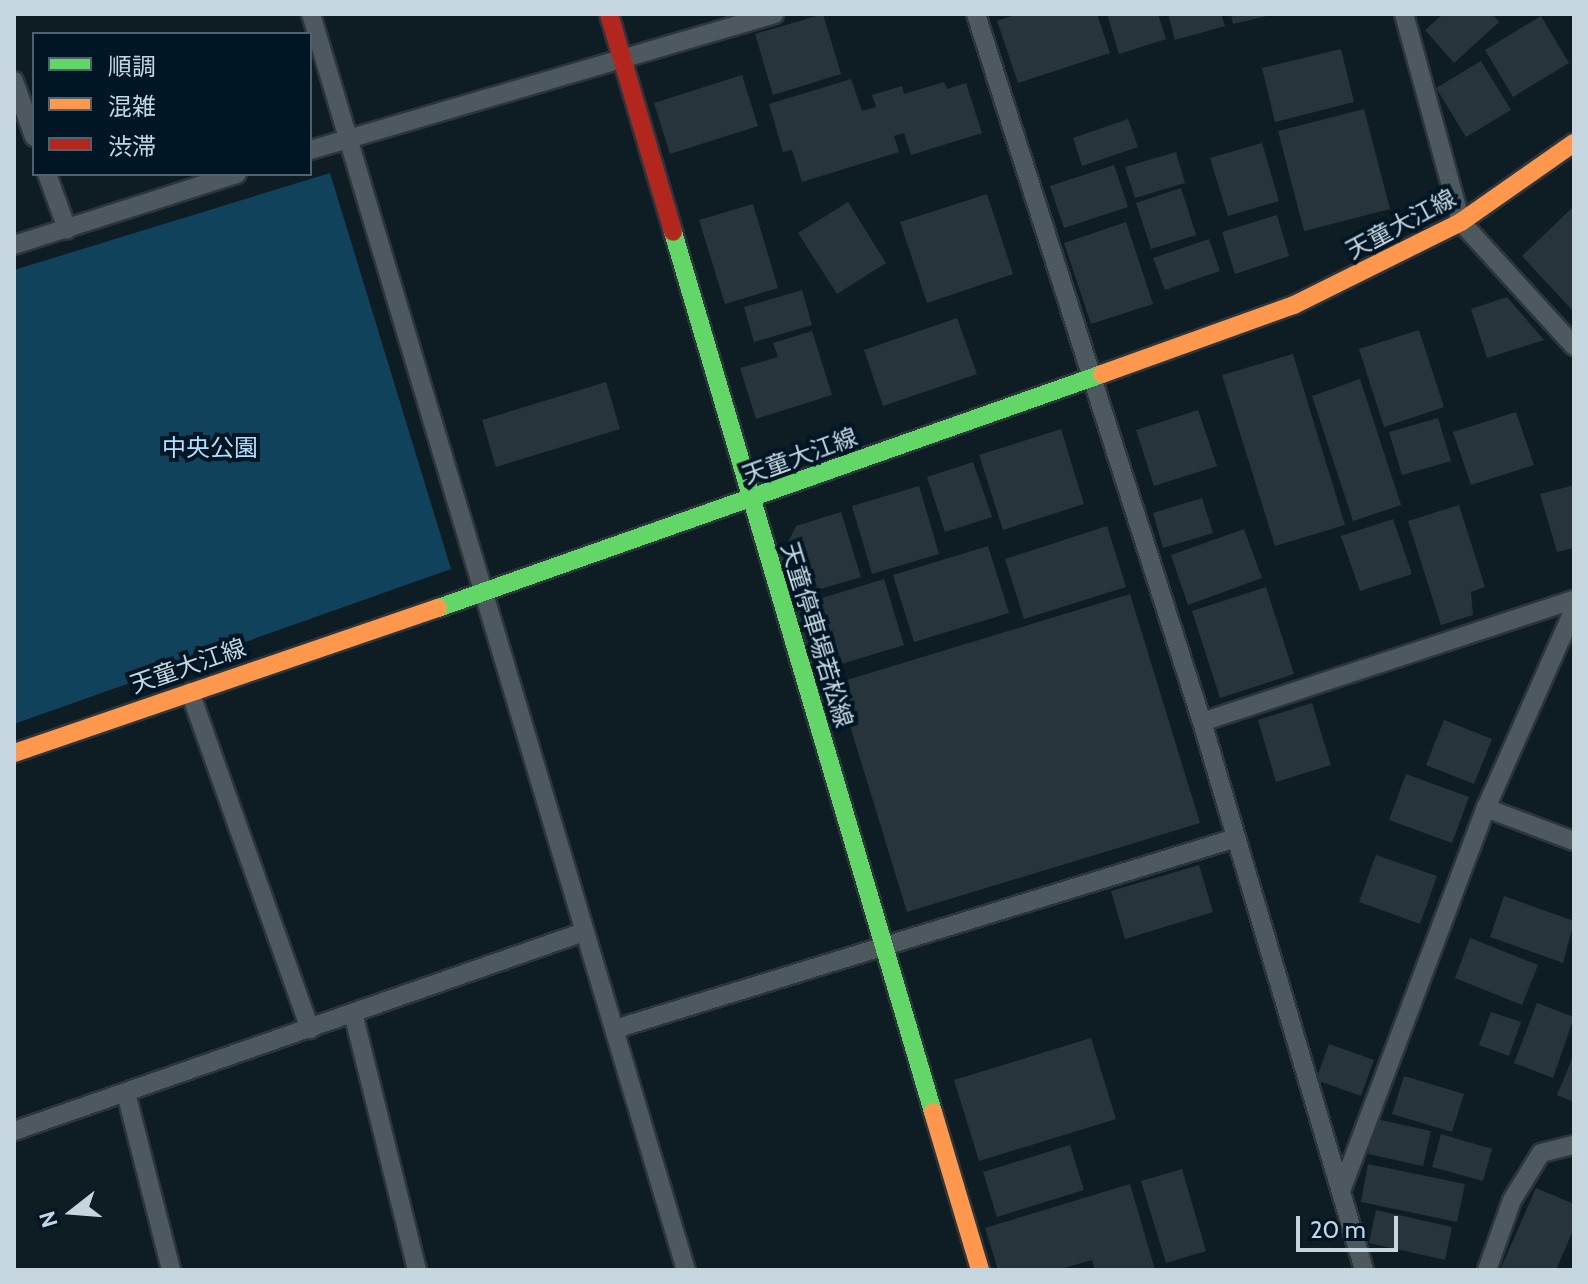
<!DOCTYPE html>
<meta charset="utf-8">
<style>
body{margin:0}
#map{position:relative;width:1588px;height:1284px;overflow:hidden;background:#0e1c24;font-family:Cabin,"Noto Sans JP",sans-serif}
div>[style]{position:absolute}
.green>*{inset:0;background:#11425c}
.building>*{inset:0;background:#28343b}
.roads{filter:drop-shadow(2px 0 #2c353c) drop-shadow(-2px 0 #2c353c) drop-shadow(0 2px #2c353c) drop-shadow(0 -2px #2c353c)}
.lane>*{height:18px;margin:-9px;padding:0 9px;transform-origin:9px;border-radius:9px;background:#4e585f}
.fast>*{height:18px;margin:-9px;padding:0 9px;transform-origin:9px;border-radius:9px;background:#63d668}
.slow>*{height:18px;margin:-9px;padding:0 9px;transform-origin:9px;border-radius:9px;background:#ff974d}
.jam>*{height:18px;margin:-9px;padding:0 9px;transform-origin:9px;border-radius:9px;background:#b3261e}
span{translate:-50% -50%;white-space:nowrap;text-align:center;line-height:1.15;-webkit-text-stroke:8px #001624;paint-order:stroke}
.street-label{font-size:24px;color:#c6d6e0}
.park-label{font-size:24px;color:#b2dffc}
.frame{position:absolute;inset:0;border:16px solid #c6d6e0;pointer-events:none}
.legend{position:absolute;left:32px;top:32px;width:280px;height:144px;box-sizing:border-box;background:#001624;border:2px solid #4f636f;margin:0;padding:10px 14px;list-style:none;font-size:24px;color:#c6d6e0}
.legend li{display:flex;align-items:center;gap:16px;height:40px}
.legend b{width:40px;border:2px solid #4f636f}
.north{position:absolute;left:32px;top:1172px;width:80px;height:80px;-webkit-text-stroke:6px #001624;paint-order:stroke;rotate:253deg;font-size:22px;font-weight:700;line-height:32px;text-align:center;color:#c6d6e0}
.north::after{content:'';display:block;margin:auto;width:28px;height:36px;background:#c6d6e0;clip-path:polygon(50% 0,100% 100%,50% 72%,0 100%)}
.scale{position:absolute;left:1296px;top:1216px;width:102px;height:36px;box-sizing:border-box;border:4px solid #c6d6e0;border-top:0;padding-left:10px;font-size:24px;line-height:28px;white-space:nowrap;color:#c6d6e0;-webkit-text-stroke:6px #001624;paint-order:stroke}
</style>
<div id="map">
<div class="green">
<i style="clip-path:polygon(330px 173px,451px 569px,14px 724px,14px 270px)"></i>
</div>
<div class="building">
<i style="clip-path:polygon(823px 14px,841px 74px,773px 95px,755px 34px)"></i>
<i style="clip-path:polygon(1018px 14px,1097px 14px,1110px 53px,1018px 83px,997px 21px)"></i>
<i style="clip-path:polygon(1107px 14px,1158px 14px,1166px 39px,1119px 54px)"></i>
<i style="clip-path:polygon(1168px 14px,1221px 14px,1225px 26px,1175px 40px)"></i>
<i style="clip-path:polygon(1231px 14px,1270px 14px,1271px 15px,1233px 24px)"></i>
<i style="clip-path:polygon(1443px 14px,1492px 14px,1499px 22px,1454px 63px,1425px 30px)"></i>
<i style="clip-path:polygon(1541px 16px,1569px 63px,1513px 97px,1485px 50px)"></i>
<i style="clip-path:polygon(1341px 49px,1354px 102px,1275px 122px,1262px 68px)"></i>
<i style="clip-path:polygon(1481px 61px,1511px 110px,1466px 137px,1436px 88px)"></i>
<i style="clip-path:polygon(742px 75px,758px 126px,670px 154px,654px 103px)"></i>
<i style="clip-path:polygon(851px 79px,862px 111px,876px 107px,872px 95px,902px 86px,904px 94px,944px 82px,947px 89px,966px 83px,982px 133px,911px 155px,904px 133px,894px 136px,899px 152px,802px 182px,792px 150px,783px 152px,769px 104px)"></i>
<i style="clip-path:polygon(1364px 109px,1390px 209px,1304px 231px,1278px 131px)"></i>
<i style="clip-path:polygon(1128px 119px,1138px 147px,1082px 166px,1073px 138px)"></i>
<i style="clip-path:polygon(1262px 143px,1279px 201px,1228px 216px,1210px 158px)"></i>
<i style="clip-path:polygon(1176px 152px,1185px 183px,1135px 198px,1125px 167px)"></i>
<i style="clip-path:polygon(1114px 165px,1128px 207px,1064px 228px,1050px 186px)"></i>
<i style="clip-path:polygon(1181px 188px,1196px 235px,1151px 249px,1136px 203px)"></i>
<i style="clip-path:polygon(987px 194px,1013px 274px,927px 303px,900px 222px)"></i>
<i style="clip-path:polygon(848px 202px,886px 263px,837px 294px,798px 233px)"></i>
<i style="clip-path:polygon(753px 204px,778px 288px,725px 304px,699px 220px)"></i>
<i style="clip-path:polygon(1574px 206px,1574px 312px,1522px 256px)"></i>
<i style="clip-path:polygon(1277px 215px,1289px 256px,1235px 274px,1222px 232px)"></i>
<i style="clip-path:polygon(1126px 222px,1153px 304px,1091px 324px,1064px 243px)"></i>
<i style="clip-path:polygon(1209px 239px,1220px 271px,1165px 290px,1153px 258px)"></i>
<i style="clip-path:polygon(802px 290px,812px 325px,754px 342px,744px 307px)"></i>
<i style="clip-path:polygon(1507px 297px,1544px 340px,1487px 358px,1471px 309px)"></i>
<i style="clip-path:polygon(957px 318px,977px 374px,883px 406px,864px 350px)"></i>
<i style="clip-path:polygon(1419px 330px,1444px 407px,1384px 427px,1359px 349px)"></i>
<i style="clip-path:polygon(812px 331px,832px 395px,756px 419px,740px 368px,778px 357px,773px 343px)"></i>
<i style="clip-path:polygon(1293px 354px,1345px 525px,1275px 546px,1222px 375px)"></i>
<i style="clip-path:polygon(1360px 379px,1401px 505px,1353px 521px,1312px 396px)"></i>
<i style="clip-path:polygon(606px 382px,620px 429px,496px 467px,482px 420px)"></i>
<i style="clip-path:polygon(1198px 410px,1217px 466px,1154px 486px,1136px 430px)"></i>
<i style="clip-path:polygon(1516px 412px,1534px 465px,1471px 485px,1453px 432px)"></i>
<i style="clip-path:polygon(1438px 418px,1451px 461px,1402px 475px,1389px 432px)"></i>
<i style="clip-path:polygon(1061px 429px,1084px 504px,1003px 530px,979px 455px)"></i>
<i style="clip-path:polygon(973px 462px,992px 517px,945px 532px,927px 477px)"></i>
<i style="clip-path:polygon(1574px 485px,1574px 548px,1557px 552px,1540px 494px)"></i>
<i style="clip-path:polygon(919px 486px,939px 554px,872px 574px,852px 506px)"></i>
<i style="clip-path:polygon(1202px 498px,1213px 533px,1163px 548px,1153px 513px)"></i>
<i style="clip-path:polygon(1459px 505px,1485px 587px,1471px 592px,1473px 615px,1441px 625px,1408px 521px)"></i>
<i style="clip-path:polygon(841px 512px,861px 577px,794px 597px,781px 557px,796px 526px)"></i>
<i style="clip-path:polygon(1393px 519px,1412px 574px,1360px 591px,1341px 536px)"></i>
<i style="clip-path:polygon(1107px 526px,1126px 587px,1024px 619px,1005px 559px)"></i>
<i style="clip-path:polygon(1244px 529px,1262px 578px,1188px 605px,1171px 555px)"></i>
<i style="clip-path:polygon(988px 546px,1009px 613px,914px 642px,893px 575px)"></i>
<i style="clip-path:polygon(884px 579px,904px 645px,815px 672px,796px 606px)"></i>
<i style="clip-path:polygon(1266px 587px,1294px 674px,1220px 698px,1192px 611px)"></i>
<i style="clip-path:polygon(1130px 594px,1200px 823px,907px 912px,837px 683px)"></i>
<i style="clip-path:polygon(1312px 703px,1331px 765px,1276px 782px,1258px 720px)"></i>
<i style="clip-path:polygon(1444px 720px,1492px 739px,1474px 784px,1426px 765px)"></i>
<i style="clip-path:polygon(1406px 774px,1469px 797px,1452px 843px,1389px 820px)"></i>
<i style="clip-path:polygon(1376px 855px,1437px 876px,1420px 924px,1359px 902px)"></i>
<i style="clip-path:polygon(1199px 865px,1213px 912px,1125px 939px,1111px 891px)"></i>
<i style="clip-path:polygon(1504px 896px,1574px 921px,1563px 963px,1490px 937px)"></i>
<i style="clip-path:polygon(1470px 938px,1538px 965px,1522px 1005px,1455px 978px)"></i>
<i style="clip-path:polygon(1537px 1003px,1574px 1017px,1553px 1078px,1514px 1063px)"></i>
<i style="clip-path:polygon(1491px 1012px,1521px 1022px,1509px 1056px,1479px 1045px)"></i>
<i style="clip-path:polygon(1091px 1038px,1116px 1119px,979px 1161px,954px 1080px)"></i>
<i style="clip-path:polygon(1329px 1044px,1374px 1060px,1361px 1096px,1316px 1080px)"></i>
<i style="clip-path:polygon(1574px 1054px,1574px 1102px,1557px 1095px)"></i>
<i style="clip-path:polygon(1404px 1076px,1464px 1094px,1452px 1132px,1392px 1114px)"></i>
<i style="clip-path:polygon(1376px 1119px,1431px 1131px,1423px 1166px,1368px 1154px)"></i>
<i style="clip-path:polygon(1441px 1134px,1492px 1149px,1483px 1181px,1432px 1167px)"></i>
<i style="clip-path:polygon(1070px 1145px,1084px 1190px,997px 1217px,983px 1172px)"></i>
<i style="clip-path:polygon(1368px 1164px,1465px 1184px,1457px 1222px,1361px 1202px)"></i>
<i style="clip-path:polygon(1182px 1169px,1206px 1251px,1166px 1263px,1141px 1181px)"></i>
<i style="clip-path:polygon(1130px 1184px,1155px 1270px,1095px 1270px,1092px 1260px,1057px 1270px,998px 1270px,985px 1228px)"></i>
<i style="clip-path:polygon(1536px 1188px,1574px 1204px,1574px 1228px,1556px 1270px,1500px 1270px)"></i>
<i style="clip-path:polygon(1376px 1210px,1452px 1227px,1445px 1260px,1369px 1243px)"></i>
</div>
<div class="roads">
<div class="lane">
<i style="left:311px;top:14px;width:1311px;rotate:73.38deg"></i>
<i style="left:976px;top:14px;width:743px;rotate:72.3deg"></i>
<i style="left:1202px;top:722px;width:571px;rotate:73.53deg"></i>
<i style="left:1404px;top:14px;width:216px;rotate:74.7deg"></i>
<i style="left:1461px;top:222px;width:168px;rotate:47.7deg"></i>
<i style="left:14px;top:81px;width:59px;rotate:70.3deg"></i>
<i style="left:310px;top:150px;width:484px;rotate:-16.3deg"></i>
<i style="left:47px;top:174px;width:59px;rotate:70deg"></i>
<i style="left:14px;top:245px;width:234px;rotate:-17.7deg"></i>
<i style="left:190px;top:692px;width:358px;rotate:70.4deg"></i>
<i style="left:1202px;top:722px;width:391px;rotate:-18.2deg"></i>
<i style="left:1486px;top:808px;width:94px;rotate:20.6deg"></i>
<i style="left:353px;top:1013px;width:265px;rotate:76deg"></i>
<i style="left:615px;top:1029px;width:650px;rotate:-17.1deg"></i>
<i style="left:126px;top:1093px;width:183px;rotate:75.7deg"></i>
<i style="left:14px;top:1131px;width:604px;rotate:-19.25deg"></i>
<i style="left:1341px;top:1191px;width:410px;rotate:-69.3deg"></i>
<i style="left:1486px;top:808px;width:218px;rotate:-66.1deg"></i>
<i style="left:1487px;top:1270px;width:74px;rotate:-70.3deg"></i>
<i style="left:1512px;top:1200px;width:55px;rotate:-58.3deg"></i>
<i style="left:1541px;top:1153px;width:34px;rotate:-14deg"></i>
</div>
<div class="fast">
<i style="left:673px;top:232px;width:918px;rotate:73.54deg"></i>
<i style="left:438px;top:608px;width:704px;rotate:-19.41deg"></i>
</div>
<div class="slow">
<i style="left:1102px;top:374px;width:204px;rotate:-19.8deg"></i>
<i style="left:1294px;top:305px;width:186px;rotate:-26.4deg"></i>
<i style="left:1461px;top:222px;width:138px;rotate:-35deg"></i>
<i style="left:14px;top:753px;width:448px;rotate:-18.9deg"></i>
<i style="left:933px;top:1112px;width:165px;rotate:73.4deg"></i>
</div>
<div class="jam">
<i style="left:609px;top:14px;width:227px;rotate:73.6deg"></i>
</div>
</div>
<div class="street-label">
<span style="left:1401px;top:224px;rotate:-28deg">天童大江線</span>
<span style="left:800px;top:456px;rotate:-20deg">天童大江線</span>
<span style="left:817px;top:635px;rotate:73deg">天童停車場若松線</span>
<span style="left:188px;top:666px;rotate:-19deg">天童大江線</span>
</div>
<div class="park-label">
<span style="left:210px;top:448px">中央公園</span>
</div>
<div class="frame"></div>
<ul class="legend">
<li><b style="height:10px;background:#63d668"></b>順調</li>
<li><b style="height:10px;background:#ff974d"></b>混雑</li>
<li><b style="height:10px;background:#b3261e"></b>渋滞</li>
</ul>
<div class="north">N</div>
<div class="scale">20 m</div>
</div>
